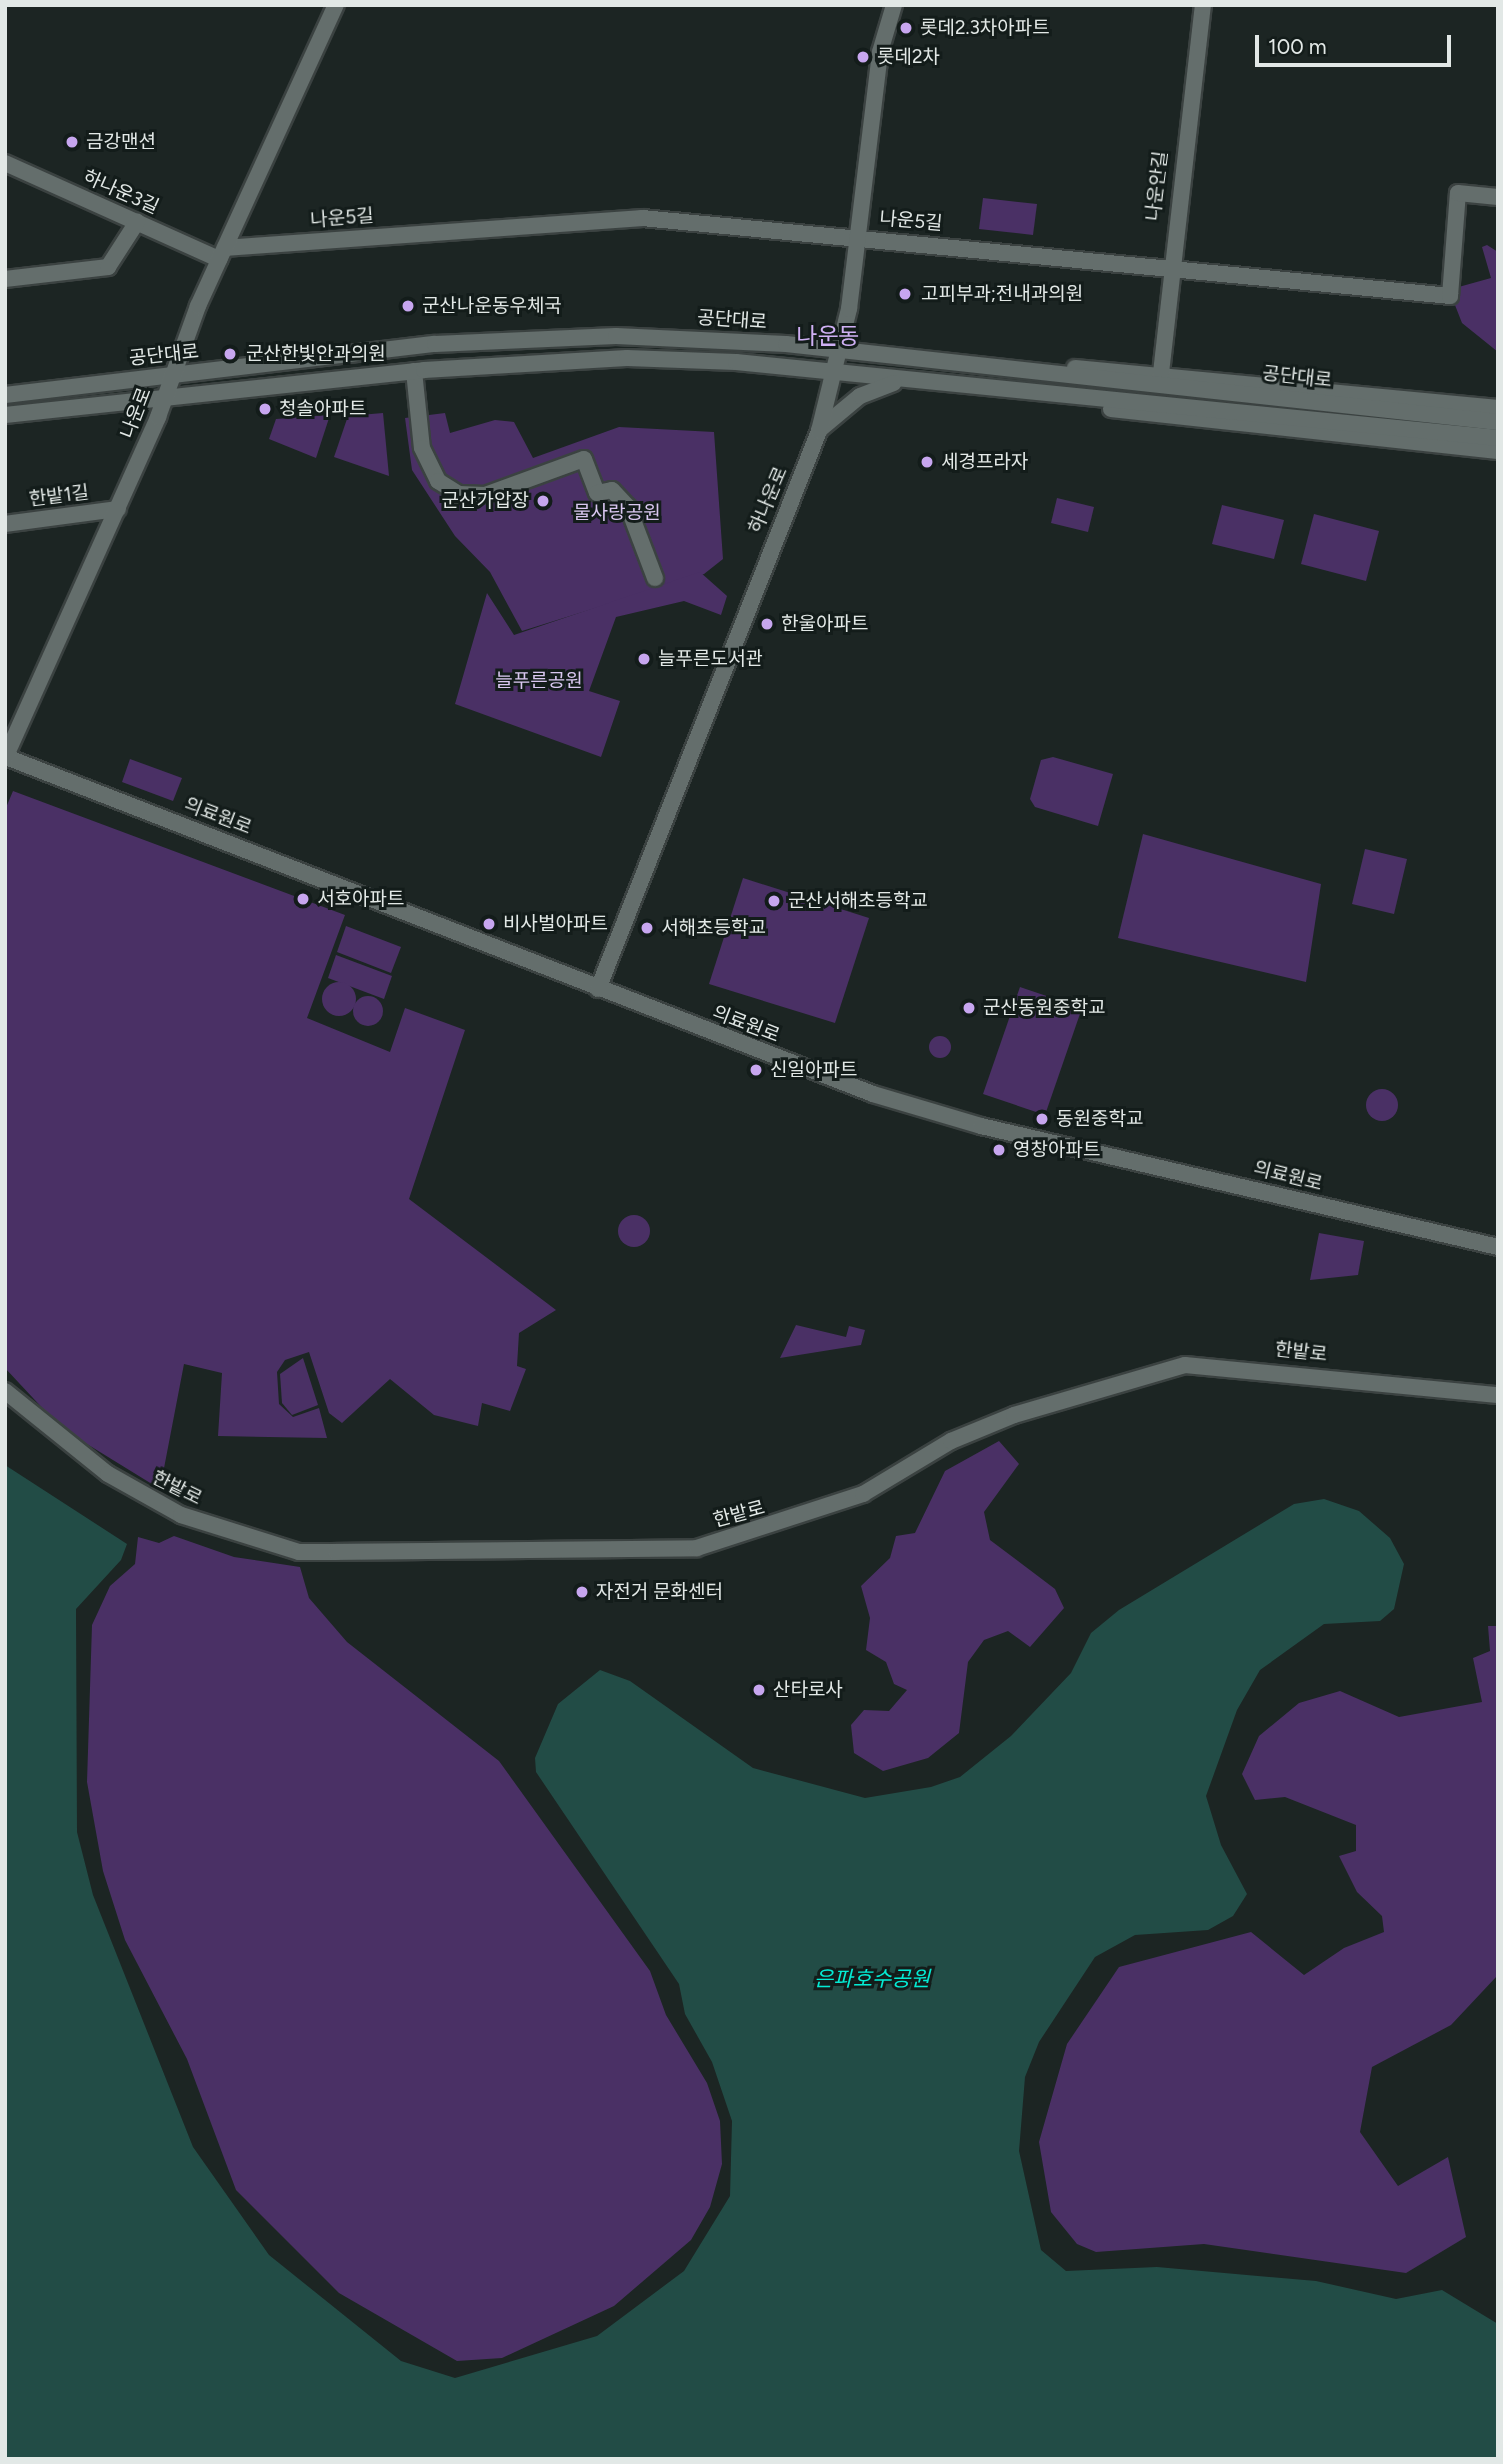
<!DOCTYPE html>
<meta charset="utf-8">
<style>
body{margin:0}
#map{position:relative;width:1503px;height:2464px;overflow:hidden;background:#1c2523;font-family:Figtree,"Noto Sans KR",sans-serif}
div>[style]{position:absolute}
.green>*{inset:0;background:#4a3065}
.round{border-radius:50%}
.water>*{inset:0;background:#224c46}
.roads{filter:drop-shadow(2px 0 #3b4241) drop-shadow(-2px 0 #3b4241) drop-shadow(0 2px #3b4241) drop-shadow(0 -2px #3b4241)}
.minor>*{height:16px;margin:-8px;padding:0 8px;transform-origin:8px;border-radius:8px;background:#646e6c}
.dots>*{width:19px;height:19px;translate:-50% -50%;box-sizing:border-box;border:4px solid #131c1a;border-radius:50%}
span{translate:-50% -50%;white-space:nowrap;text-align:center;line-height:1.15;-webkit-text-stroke:6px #131c1a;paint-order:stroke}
.poi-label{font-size:19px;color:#e2e8e6}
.left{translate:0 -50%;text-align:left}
.right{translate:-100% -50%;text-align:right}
.street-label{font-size:19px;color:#e2e8e6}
.park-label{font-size:19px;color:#d9c7f0}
.water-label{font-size:21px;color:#04ebd4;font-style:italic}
.quarter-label{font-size:23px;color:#cfb0f4}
.frame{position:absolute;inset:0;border:7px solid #e2e8e6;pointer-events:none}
.scale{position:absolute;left:1255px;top:35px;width:196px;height:32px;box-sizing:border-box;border:4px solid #e2e8e6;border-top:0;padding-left:9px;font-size:21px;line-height:24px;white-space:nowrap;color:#e2e8e6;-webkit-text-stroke:5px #131c1a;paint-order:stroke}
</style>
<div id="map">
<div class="green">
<i style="clip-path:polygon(983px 198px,1037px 204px,1033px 235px,979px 229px)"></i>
<i style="clip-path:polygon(1487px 245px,1498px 252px,1498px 352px,1462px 323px,1453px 300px,1455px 288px,1491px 278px,1482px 247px)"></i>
<i style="clip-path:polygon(383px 413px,389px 476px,334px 457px,348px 416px)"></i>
<i style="clip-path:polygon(445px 413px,450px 433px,495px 420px,514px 422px,533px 458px,619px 427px,714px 432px,723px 559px,704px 574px,522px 631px,490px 572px,455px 536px,412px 470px,405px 418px)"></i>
<i style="clip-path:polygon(330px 415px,316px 458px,269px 439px,276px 419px)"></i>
<i style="clip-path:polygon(1057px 498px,1094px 507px,1088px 532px,1051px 523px)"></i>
<i style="clip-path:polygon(1222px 505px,1284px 520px,1274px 559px,1212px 544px)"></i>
<i style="clip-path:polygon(1314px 514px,1379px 531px,1366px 581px,1301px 564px)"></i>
<i style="clip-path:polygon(700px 572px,727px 596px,721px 615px,684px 601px,616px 617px,589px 691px,620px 701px,601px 757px,455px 704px,487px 593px,514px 635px)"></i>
<i style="clip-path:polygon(1053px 757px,1113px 774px,1098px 826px,1035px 807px,1030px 799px,1041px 760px)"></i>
<i style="clip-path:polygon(130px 759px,182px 778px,173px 801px,122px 782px)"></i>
<i style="clip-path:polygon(13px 791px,345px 915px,307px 1018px,390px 1052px,405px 1008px,465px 1030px,409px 1199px,556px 1310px,519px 1333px,517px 1366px,526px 1369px,510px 1411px,482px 1403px,478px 1426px,434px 1415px,390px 1379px,342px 1423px,329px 1413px,309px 1352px,285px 1360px,277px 1372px,279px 1404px,293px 1417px,319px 1408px,327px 1438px,218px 1436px,222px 1373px,184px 1364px,160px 1489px,61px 1428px,5px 1368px,5px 810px)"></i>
<i style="clip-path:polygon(1143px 834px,1321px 884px,1306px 982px,1118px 938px)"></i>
<i style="clip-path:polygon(1365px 849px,1407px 859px,1394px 914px,1352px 904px)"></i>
<i style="clip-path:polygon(743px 878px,869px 918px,835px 1023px,709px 984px)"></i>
<i style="clip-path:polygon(346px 926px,401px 947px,391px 973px,337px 952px)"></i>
<i style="clip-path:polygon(336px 955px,392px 976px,384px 999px,328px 978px)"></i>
<i class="round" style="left:322px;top:982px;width:34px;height:34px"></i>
<i style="clip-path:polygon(1020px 987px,1082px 1008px,1045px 1115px,983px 1094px)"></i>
<i class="round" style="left:353px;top:996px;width:30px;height:30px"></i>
<i class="round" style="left:929px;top:1036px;width:22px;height:22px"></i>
<i class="round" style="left:1366px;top:1089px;width:32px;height:32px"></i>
<i class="round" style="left:618px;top:1215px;width:32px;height:32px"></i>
<i style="clip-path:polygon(1319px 1233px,1364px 1241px,1358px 1275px,1310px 1280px)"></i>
<i style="clip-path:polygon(796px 1325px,846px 1337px,849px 1326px,865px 1330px,861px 1345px,780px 1358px)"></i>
<i style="clip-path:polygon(303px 1358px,318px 1405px,292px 1415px,282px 1403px,280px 1374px)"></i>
<i style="clip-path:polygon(999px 1441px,1019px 1464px,984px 1512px,990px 1540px,1055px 1589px,1064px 1608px,1030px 1647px,1008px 1631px,984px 1640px,968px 1662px,959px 1733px,928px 1758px,883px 1771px,854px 1753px,851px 1725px,864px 1710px,889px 1711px,907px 1690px,894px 1684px,886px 1662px,866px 1650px,870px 1618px,861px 1586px,890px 1558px,896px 1536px,915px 1533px,945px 1471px)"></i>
<i style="clip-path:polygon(174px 1536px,234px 1557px,300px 1567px,309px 1598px,347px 1642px,499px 1761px,650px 1971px,666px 2015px,707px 2083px,720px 2121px,722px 2164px,710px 2207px,691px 2240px,614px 2306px,502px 2358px,457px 2361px,339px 2293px,236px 2190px,187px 2059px,125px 1940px,103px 1871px,87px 1782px,92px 1625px,110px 1586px,135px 1564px,138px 1537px,159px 1543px)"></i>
<i style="clip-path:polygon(1488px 1626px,1498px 1626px,1497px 1976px,1451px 2025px,1372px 2067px,1360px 2132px,1398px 2186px,1448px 2157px,1466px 2237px,1406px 2273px,1204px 2244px,1096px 2252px,1077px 2244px,1051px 2212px,1039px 2142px,1067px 2044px,1119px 1967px,1251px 1932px,1304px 1975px,1344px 1948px,1384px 1932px,1382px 1916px,1357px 1892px,1339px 1856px,1356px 1851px,1356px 1825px,1285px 1797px,1255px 1800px,1242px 1774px,1259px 1736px,1299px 1703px,1340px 1691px,1399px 1717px,1482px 1702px,1473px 1658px,1490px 1651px)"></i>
</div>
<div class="water">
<i style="clip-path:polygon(5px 1465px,127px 1544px,121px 1560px,76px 1609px,77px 1832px,93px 1895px,193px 2147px,269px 2255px,401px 2361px,455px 2378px,597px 2336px,684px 2271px,730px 2196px,732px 2121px,712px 2062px,685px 2014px,679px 1984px,536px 1772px,535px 1758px,558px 1704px,600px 1670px,630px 1681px,753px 1768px,865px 1798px,931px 1787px,960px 1777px,1011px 1736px,1071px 1673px,1091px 1633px,1119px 1610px,1294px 1504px,1324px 1499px,1359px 1511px,1390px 1538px,1404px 1564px,1394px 1609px,1380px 1621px,1324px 1624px,1260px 1670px,1237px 1710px,1206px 1796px,1221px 1845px,1247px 1894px,1233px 1916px,1208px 1930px,1135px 1935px,1095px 1957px,1039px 2042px,1025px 2077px,1019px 2151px,1041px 2250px,1066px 2271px,1157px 2267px,1316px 2281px,1396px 2299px,1442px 2290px,1498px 2324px,1498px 2459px,5px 2459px)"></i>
</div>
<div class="roads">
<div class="minor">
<i style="left:5px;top:163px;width:235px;rotate:24.2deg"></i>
<i style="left:225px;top:248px;width:418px;rotate:-4.1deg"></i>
<i style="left:642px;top:218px;width:812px;rotate:5.51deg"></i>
<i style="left:1450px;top:296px;width:103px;rotate:-85.6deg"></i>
<i style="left:1458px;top:193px;width:40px;rotate:5.7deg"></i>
<i style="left:5px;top:279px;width:104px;rotate:-6.6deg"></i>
<i style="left:108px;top:267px;width:54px;rotate:-57.2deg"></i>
<i style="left:1075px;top:368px;width:425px;rotate:5.4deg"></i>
<i style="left:414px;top:371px;width:77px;rotate:84.1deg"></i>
<i style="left:422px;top:448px;width:37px;rotate:64deg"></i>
<i style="left:438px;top:481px;width:25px;rotate:32deg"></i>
<i style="left:459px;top:494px;width:26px;rotate:2deg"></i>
<i style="left:485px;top:495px;width:105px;rotate:-20deg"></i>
<i style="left:584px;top:459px;width:36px;rotate:69deg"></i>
<i style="left:597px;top:493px;width:15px;rotate:-11deg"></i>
<i style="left:612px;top:490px;width:23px;rotate:47deg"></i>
<i style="left:628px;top:507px;width:76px;rotate:69.2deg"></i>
<i style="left:1161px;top:373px;width:370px;rotate:-83.5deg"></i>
<i style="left:5px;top:395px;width:433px;rotate:-6.8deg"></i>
<i style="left:435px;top:344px;width:181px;rotate:-2.5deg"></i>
<i style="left:616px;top:336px;width:170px;rotate:2.7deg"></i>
<i style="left:786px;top:344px;width:716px;rotate:6.25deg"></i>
<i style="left:1111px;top:409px;width:389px;rotate:6.2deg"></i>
<i style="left:5px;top:415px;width:421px;rotate:-6.1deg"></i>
<i style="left:424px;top:370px;width:203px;rotate:-3.4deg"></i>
<i style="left:627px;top:358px;width:109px;rotate:2.1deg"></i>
<i style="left:736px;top:362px;width:766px;rotate:5.7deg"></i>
<i style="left:819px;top:430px;width:53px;rotate:-39.7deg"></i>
<i style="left:860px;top:396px;width:36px;rotate:-21deg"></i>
<i style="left:5px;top:524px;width:114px;rotate:-7.6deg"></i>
<i style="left:6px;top:757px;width:930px;rotate:21.24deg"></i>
<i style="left:873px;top:1094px;width:113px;rotate:16.5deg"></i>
<i style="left:981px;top:1126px;width:531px;rotate:13.17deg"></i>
<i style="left:5px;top:758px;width:374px;rotate:-65.8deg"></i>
<i style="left:158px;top:417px;width:118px;rotate:-70.2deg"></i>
<i style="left:198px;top:306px;width:331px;rotate:-65.4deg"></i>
<i style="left:598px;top:989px;width:600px;rotate:-68.39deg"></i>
<i style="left:819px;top:431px;width:126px;rotate:-76.2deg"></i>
<i style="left:849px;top:309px;width:259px;rotate:-83.1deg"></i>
<i style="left:880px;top:52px;width:49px;rotate:-73.4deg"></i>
<i style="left:5px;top:1391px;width:132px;rotate:38.9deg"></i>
<i style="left:108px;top:1474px;width:84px;rotate:29.3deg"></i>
<i style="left:181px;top:1515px;width:124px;rotate:17.4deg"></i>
<i style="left:299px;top:1552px;width:37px"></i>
<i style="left:336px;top:1552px;width:361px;rotate:-0.6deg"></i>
<i style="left:697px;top:1548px;width:175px;rotate:-18deg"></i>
<i style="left:863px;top:1494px;width:103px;rotate:-31.1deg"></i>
<i style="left:951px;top:1441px;width:68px;rotate:-22.4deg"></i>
<i style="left:1014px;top:1415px;width:178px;rotate:-16.3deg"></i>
<i style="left:1185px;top:1365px;width:314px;rotate:5.5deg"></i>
</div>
</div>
<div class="dots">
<i style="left:906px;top:28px;background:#c7a6ef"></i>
<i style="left:863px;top:57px;background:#c7a6ef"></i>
<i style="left:72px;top:142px;background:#c7a6ef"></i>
<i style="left:905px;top:294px;background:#c7a6ef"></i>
<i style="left:408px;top:306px;background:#c7a6ef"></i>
<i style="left:230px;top:354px;background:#c7a6ef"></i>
<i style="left:265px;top:409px;background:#c7a6ef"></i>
<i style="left:927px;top:462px;background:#c7a6ef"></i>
<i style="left:543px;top:501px;background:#c7a6ef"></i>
<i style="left:767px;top:624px;background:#c7a6ef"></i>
<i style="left:644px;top:659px;background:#c7a6ef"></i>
<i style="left:303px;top:899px;background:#c7a6ef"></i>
<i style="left:774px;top:901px;background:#c7a6ef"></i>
<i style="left:489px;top:924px;background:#c7a6ef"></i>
<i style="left:647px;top:928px;background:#c7a6ef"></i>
<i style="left:969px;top:1008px;background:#c7a6ef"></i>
<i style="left:756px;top:1070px;background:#c7a6ef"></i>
<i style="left:1042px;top:1119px;background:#c7a6ef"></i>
<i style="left:999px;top:1150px;background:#c7a6ef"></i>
<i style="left:582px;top:1592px;background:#c7a6ef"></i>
<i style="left:759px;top:1690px;background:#c7a6ef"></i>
</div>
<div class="poi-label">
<span class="left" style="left:920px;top:28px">롯데2.3차아파트</span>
<span class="left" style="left:877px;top:57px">롯데2차</span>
<span class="left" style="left:86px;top:142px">금강맨션</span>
<span class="left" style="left:921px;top:294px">고피부과;전내과의원</span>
<span class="left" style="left:422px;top:306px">군산나운동우체국</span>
<span class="left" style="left:246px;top:354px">군산한빛안과의원</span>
<span class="left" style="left:279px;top:409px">청솔아파트</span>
<span class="left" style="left:941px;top:462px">세경프라자</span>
<span class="right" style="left:529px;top:501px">군산가압장</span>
<span class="left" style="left:781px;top:624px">한울아파트</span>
<span class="left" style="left:658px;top:659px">늘푸른도서관</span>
<span class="left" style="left:317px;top:899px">서호아파트</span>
<span class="left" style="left:788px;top:901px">군산서해초등학교</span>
<span class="left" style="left:503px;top:924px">비사벌아파트</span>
<span class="left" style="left:661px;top:928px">서해초등학교</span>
<span class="left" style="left:983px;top:1008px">군산동원중학교</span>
<span class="left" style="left:770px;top:1070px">신일아파트</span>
<span class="left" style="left:1056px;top:1119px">동원중학교</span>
<span class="left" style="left:1013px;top:1150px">영창아파트</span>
<span class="left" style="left:596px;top:1592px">자전거 문화센터</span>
<span class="left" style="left:773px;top:1690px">산타로사</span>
</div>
<div class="street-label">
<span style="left:1157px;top:186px;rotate:-83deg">나운안길</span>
<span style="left:121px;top:192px;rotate:24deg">하나운3길</span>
<span style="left:342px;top:218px;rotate:-4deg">나운5길</span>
<span style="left:911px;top:221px;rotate:5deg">나운5길</span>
<span style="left:732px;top:320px;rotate:4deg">공단대로</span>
<span style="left:164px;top:355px;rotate:-6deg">공단대로</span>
<span style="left:1297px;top:377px;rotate:6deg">공단대로</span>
<span style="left:136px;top:413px;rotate:-69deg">나운로</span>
<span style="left:59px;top:496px;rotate:-7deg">한밭1길</span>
<span style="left:768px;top:500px;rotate:-67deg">하나운로</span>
<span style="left:218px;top:816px;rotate:21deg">의료원로</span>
<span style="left:746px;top:1024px;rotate:21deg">의료원로</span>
<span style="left:1288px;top:1176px;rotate:14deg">의료원로</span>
<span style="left:1301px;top:1352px;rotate:6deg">한밭로</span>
<span style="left:177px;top:1488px;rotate:26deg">한밭로</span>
<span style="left:739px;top:1514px;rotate:-15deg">한밭로</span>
</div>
<div class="park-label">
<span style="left:617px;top:513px">물사랑공원</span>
<span style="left:539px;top:681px">늘푸른공원</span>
</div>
<div class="water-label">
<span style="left:872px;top:1979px">은파호수공원</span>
</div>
<div class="quarter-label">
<span style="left:828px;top:336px">나운동</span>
</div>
<div class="frame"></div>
<div class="scale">100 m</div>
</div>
